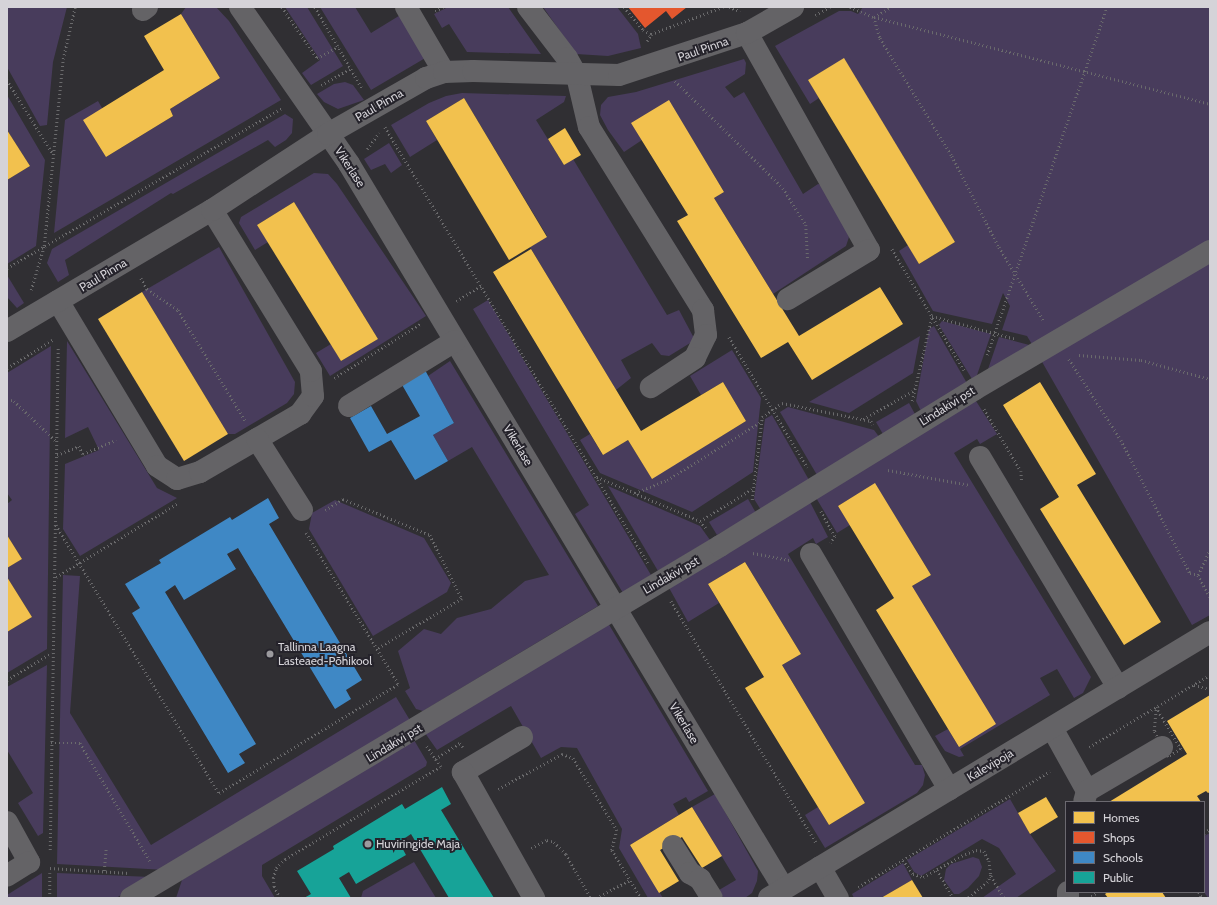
<!DOCTYPE html>
<meta charset="utf-8">
<style>
body{margin:0}
#map{position:relative;width:1217px;height:905px;overflow:hidden;background:#302f33;font-family:Cabin,sans-serif}
div>[style]{position:absolute}
.green>*{inset:0;background:#483c5c}
.homes>*{inset:0;background:#f2c14e}
.shops>*{inset:0;background:#e4572e}
.schools>*{inset:0;background:#3f88c5}
.public>*{inset:0;background:#17a398}
.path>*{height:2.5px;margin-top:-1.25px;transform-origin:0;background:repeating-linear-gradient(90deg,#6a6a6c 0 1px,transparent 0 4px)}
.minor>*{height:22px;margin:-11px;padding:0 11px;transform-origin:11px;border-radius:11px;background:#646366}
.dots>*{width:11px;height:11px;translate:-50% -50%;box-sizing:border-box;border:2px solid #25232b;border-radius:50%}
span{translate:-50% -50%;white-space:nowrap;text-align:center;line-height:1.15;-webkit-text-stroke:4px #25232b;paint-order:stroke}
.street-label{font-size:12px;color:#d5d3d8}
.poi-label{font-size:12px;color:#d5d3d8}
.left{translate:0 -50%;text-align:left}
.frame{position:absolute;inset:0;border:8px solid #d5d3d8;pointer-events:none}
.legend{position:absolute;left:1065px;top:801px;width:140px;height:92px;box-sizing:border-box;background:#25232b;border:1px solid #6b6970;margin:0;padding:5px 7px;list-style:none;font-size:12px;color:#d5d3d8}
.legend li{display:flex;align-items:center;gap:8px;height:20px}
.legend b{width:20px;border:1px solid #6b6970}
</style>
<div id="map">
<div class="green">
<i style="clip-path:polygon(7px 7px,67px 7px,53px 62px,47px 125px,40px 126px,7px 67px)"></i>
<i style="clip-path:polygon(186px 7px,216px 7px,229px 21px,281px 100px,54px 233px,65px 120px,98px 101px,102px 108px,106px 157px,173px 116px,170px 109px,220px 78px,181px 14px)"></i>
<i style="clip-path:polygon(285px 7px,307px 7px,343px 66px,311px 85px,302px 73px,320px 60px)"></i>
<i style="clip-path:polygon(320px 7px,355px 7px,371px 33px,402px 14px,427px 57px,371px 90px)"></i>
<i style="clip-path:polygon(448px 7px,508px 7px,541px 54px,467px 52px,449px 24px,442px 28px,434px 14px)"></i>
<i style="clip-path:polygon(543px 7px,617px 7px,638px 34px,641px 48px,608px 56px,576px 54px)"></i>
<i style="clip-path:polygon(863px 7px,1210px 7px,1210px 615px,1192px 625px,1033px 346px,986px 375px,999px 337px,1033px 346px,1027px 336px,1002px 330px,1010px 306px,1003px 293px,992px 324px,933px 311px,899px 251px,908px 245px,919px 264px,955px 242px,844px 59px,808px 80px,819px 98px,810px 104px,775px 46px,839px 11px,851px 11px,858px 14px)"></i>
<i style="clip-path:polygon(744px 59px,746px 63px,745px 74px,725px 87px,734px 98px,744px 92px,803px 194px,818px 184px,822px 185px,847px 226px,849px 237px,846px 246px,773px 294px,714px 198px,724px 192px,669px 101px,642px 140px,624px 152px,608px 130px,600px 115px,601px 105px,608px 97px,636px 92px)"></i>
<i style="clip-path:polygon(345px 82px,353px 85px,364px 100px,338px 109px,324px 102px,317px 94px,334px 84px)"></i>
<i style="clip-path:polygon(462px 93px,566px 96px,564px 102px,536px 120px,564px 165px,573px 159px,667px 315px,679px 310px,695px 340px,669px 356px,661px 355px,652px 343px,621px 360px,631px 378px,616px 390px,531px 249px,530px 247px,547px 236px,464px 98px,426px 121px,437px 140px,410px 157px,391px 125px,429px 103px,446px 96px)"></i>
<i style="clip-path:polygon(7px 95px,45px 160px,36px 246px,7px 264px,7px 180px,30px 166px,7px 130px)"></i>
<i style="clip-path:polygon(285px 114px,293px 119px,292px 133px,286px 140px,275px 147px,268px 140px,173px 194px,171px 193px,65px 260px,69px 275px,58px 282px,47px 263px,52px 249px)"></i>
<i style="clip-path:polygon(389px 143px,402px 165px,391px 173px,385px 164px,371px 170px,364px 159px)"></i>
<i style="clip-path:polygon(314px 173px,328px 174px,337px 184px,426px 316px,330px 376px,316px 353px,331px 344px,341px 361px,378px 339px,294px 202px,257px 225px,268px 242px,255px 250px,239px 223px,241px 217px)"></i>
<i style="clip-path:polygon(219px 247px,295px 382px,294px 394px,287px 403px,235px 434px,228px 434px,142px 292px)"></i>
<i style="clip-path:polygon(7px 275px,24px 303px,17px 308px,7px 297px)"></i>
<i style="clip-path:polygon(488px 300px,651px 575px,623px 593px,575px 514px,589px 505px,473px 309px)"></i>
<i style="clip-path:polygon(942px 321px,991px 334px,976px 378px,972px 379px,939px 325px)"></i>
<i style="clip-path:polygon(934px 326px,968px 385px,922px 413px,916px 401px,929px 329px)"></i>
<i style="clip-path:polygon(920px 336px,913px 373px,849px 413px,809px 402px)"></i>
<i style="clip-path:polygon(67px 341px,157px 488px,177px 498px,80px 556px,63px 529px,65px 464px,99px 450px,88px 427px,65px 438px)"></i>
<i style="clip-path:polygon(51px 346px,47px 649px,7px 673px,7px 632px,32px 617px,7px 577px,7px 568px,22px 559px,7px 535px,7px 504px,12px 500px,7px 493px,7px 373px)"></i>
<i style="clip-path:polygon(732px 350px,761px 398px,753px 472px,692px 512px,600px 473px,580px 440px,590px 434px,603px 455px,628px 440px,652px 478px,746px 421px,723px 382px,701px 395px,690px 376px)"></i>
<i style="clip-path:polygon(450px 361px,598px 606px,423px 711px,416px 709px,405px 691px,410px 688px,398px 651px,424px 629px,441px 634px,457px 618px,491px 609px,525px 581px,549px 575px,472px 447px,448px 461px,433px 435px,454px 423px,428px 376px)"></i>
<i style="clip-path:polygon(976px 401px,997px 434px,980px 444px,977px 439px,954px 453px,1091px 677px,1083px 693px,1074px 698px,1057px 669px,1040px 678px,1050px 695px,960px 749px,964px 756px,959px 757px,945px 751px,935px 736px,948px 729px,959px 747px,912px 586px,931px 575px,875px 484px,838px 506px,850px 525px,837px 533px,815px 496px)"></i>
<i style="clip-path:polygon(909px 403px,916px 416px,884px 436px,876px 422px)"></i>
<i style="clip-path:polygon(788px 407px,874px 430px,880px 438px,817px 475px,780px 412px)"></i>
<i style="clip-path:polygon(772px 415px,809px 480px,761px 510px,754px 499px,765px 419px)"></i>
<i style="clip-path:polygon(608px 486px,700px 526px,710px 540px,658px 571px)"></i>
<i style="clip-path:polygon(748px 499px,756px 513px,717px 535px,709px 522px)"></i>
<i style="clip-path:polygon(335px 500px,424px 538px,451px 583px,447px 592px,373px 636px,309px 529px,312px 513px)"></i>
<i style="clip-path:polygon(809px 500px,828px 537px,816px 544px,813px 538px,788px 554px,915px 765px,922px 765px,925px 775px,923px 785px,917px 793px,825px 848px,805px 815px,818px 807px,829px 825px,865px 803px,782px 665px,801px 654px,745px 562px,708px 584px,719px 603px,688px 622px,668px 586px)"></i>
<i style="clip-path:polygon(63px 575px,80px 576px,70px 713px,151px 845px,396px 697px,411px 722px,166px 870px,57px 864px)"></i>
<i style="clip-path:polygon(608px 623px,708px 791px,689px 802px,686px 797px,673px 804px,679px 815px,630px 845px,663px 898px,648px 898px,619px 848px,622px 829px,577px 748px,561px 747px,541px 758px,511px 706px,437px 750px,425px 733px)"></i>
<i style="clip-path:polygon(47px 665px,43px 833px,38px 836px,18px 803px,33px 793px,7px 750px,7px 687px)"></i>
<i style="clip-path:polygon(414px 740px,427px 762px,426px 766px,262px 865px,262px 876px,275px 898px,176px 898px,182px 880px)"></i>
<i style="clip-path:polygon(715px 794px,758px 871px,757px 881px,752px 893px,745px 898px,723px 897px,719px 890px,736px 880px,692px 807px)"></i>
<i style="clip-path:polygon(1010px 799px,1030px 834px,1056px 871px,1016px 898px,982px 898px,1016px 874px,999px 848px,982px 839px,921px 876px,914px 872px,907px 860px)"></i>
<i style="clip-path:polygon(1210px 833px,1210px 898px,1208px 898px,1204px 892px,1204px 836px)"></i>
<i style="clip-path:polygon(973px 857px,979px 859px,982px 867px,979px 876px,968px 888px,959px 894px,954px 894px,944px 880px,946px 869px,951px 864px)"></i>
<i style="clip-path:polygon(414px 862px,436px 898px,361px 898px,363px 891px)"></i>
<i style="clip-path:polygon(903px 863px,912px 880px,881px 898px,854px 898px,852px 894px)"></i>
<i style="clip-path:polygon(42px 873px,42px 898px,7px 898px,7px 895px)"></i>
<i style="clip-path:polygon(57px 873px,151px 877px,116px 898px,57px 898px)"></i>
</div>
<div class="homes">
<i style="clip-path:polygon(181px 14px,220px 78px,170px 109px,173px 116px,106px 157px,83px 120px,164px 70px,144px 36px)"></i>
<i style="clip-path:polygon(844px 58px,955px 242px,919px 264px,808px 80px)"></i>
<i style="clip-path:polygon(464px 98px,547px 237px,509px 260px,426px 121px)"></i>
<i style="clip-path:polygon(669px 100px,724px 192px,714px 198px,799px 336px,880px 287px,903px 324px,812px 380px,788px 342px,761px 358px,677px 221px,688px 215px,631px 123px)"></i>
<i style="clip-path:polygon(565px 128px,581px 155px,564px 165px,548px 139px)"></i>
<i style="clip-path:polygon(7px 130px,30px 166px,7px 180px)"></i>
<i style="clip-path:polygon(294px 202px,378px 339px,341px 361px,257px 225px)"></i>
<i style="clip-path:polygon(531px 249px,641px 431px,723px 382px,746px 421px,652px 479px,628px 440px,603px 455px,493px 272px)"></i>
<i style="clip-path:polygon(142px 292px,228px 434px,184px 461px,98px 319px)"></i>
<i style="clip-path:polygon(1040px 382px,1096px 474px,1077px 485px,1161px 622px,1124px 645px,1040px 509px,1059px 497px,1003px 405px)"></i>
<i style="clip-path:polygon(875px 483px,931px 575px,912px 586px,996px 724px,959px 747px,876px 610px,894px 598px,838px 506px)"></i>
<i style="clip-path:polygon(7px 535px,22px 559px,7px 568px)"></i>
<i style="clip-path:polygon(745px 562px,801px 654px,782px 665px,865px 803px,829px 825px,745px 688px,764px 677px,708px 584px)"></i>
<i style="clip-path:polygon(7px 577px,32px 617px,7px 632px)"></i>
<i style="clip-path:polygon(1210px 695px,1210px 792px,1208px 793px,1206px 791px,1197px 796px,1201px 802px,1109px 802px,1187px 754px,1167px 721px)"></i>
<i style="clip-path:polygon(1046px 797px,1058px 817px,1030px 834px,1018px 813px)"></i>
<i style="clip-path:polygon(692px 807px,722px 856px,702px 868px,682px 837px,660px 850px,679px 881px,659px 893px,630px 845px)"></i>
<i style="clip-path:polygon(912px 880px,923px 898px,881px 898px)"></i>
<i style="clip-path:polygon(1108px 892px,1162px 892px,1166px 898px,1108px 898px,1105px 894px)"></i>
</div>
<div class="shops">
<i style="clip-path:polygon(628px 7px,687px 7px,672px 19px,666px 11px,645px 28px)"></i>
</div>
<div class="schools">
<i style="clip-path:polygon(425px 370px,454px 423px,433px 435px,448px 461px,415px 480px,391px 440px,369px 452px,350px 418px,371px 406px,387px 434px,420px 416px,401px 383px)"></i>
<i style="clip-path:polygon(268px 498px,279px 518px,269px 524px,362px 680px,346px 690px,351px 699px,335px 709px,238px 548px,227px 554px,236px 569px,184px 600px,175px 585px,165px 592px,256px 744px,239px 754px,245px 763px,228px 773px,132px 613px,140px 608px,125px 584px,161px 563px,159px 560px,230px 517px,232px 520px)"></i>
</div>
<div class="public">
<i style="clip-path:polygon(442px 787px,451px 804px,441px 810px,494px 898px,449px 898px,411px 834px,399px 842px,406px 855px,356px 884px,349px 872px,339px 878px,351px 898px,304px 898px,311px 894px,297px 871px,334px 849px,333px 846px,402px 804px,405px 809px)"></i>
</div>
<div class="path">
<i style="left:282px;top:7px;width:62px;rotate:55.5deg"></i>
<i style="left:317px;top:58px;width:24px;rotate:-28deg"></i>
<i style="left:315px;top:7px;width:94px;rotate:59.9deg"></i>
<i style="left:624px;top:7px;width:30px;rotate:50deg"></i>
<i style="left:643px;top:30px;width:9px;rotate:27deg"></i>
<i style="left:729px;top:7px;width:12px;rotate:20deg"></i>
<i style="left:850px;top:7px;width:26px;rotate:23deg"></i>
<i style="left:874px;top:17px;width:20px;rotate:-30deg"></i>
<i style="left:435px;top:11px;width:9px;rotate:-27deg"></i>
<i style="left:815px;top:15px;width:17px;rotate:-28deg"></i>
<i style="left:874px;top:17px;width:22px;rotate:74deg"></i>
<i style="left:880px;top:38px;width:138px;rotate:58.6deg"></i>
<i style="left:952px;top:156px;width:102px;rotate:62.7deg"></i>
<i style="left:999px;top:247px;width:87px;rotate:58.7deg"></i>
<i style="left:874px;top:17px;width:347px;rotate:14.5deg"></i>
<i style="left:647px;top:41px;width:8px;rotate:-60deg"></i>
<i style="left:651px;top:34px;width:77px;rotate:-20.6deg"></i>
<i style="left:7px;top:80px;width:87px;rotate:58.1deg"></i>
<i style="left:675px;top:81px;width:152px;rotate:44.7deg"></i>
<i style="left:783px;top:188px;width:44px;rotate:58.1deg"></i>
<i style="left:806px;top:225px;width:35px;rotate:87deg"></i>
<i style="left:321px;top:85px;width:33px;rotate:-29deg"></i>
<i style="left:385px;top:127px;width:509px;rotate:58.9deg"></i>
<i style="left:367px;top:149px;width:20px;rotate:-53deg"></i>
<i style="left:892px;top:249px;width:141px;rotate:59.2deg"></i>
<i style="left:7px;top:268px;width:318px;rotate:-30.2deg"></i>
<i style="left:141px;top:278px;width:13px;rotate:61deg"></i>
<i style="left:147px;top:289px;width:37px;rotate:34deg"></i>
<i style="left:178px;top:310px;width:129px;rotate:58.7deg"></i>
<i style="left:31px;top:290px;width:46px;rotate:-73.5deg"></i>
<i style="left:44px;top:246px;width:188px;rotate:-84.2deg"></i>
<i style="left:63px;top:59px;width:53px;rotate:-77deg"></i>
<i style="left:456px;top:301px;width:29px;rotate:-31deg"></i>
<i style="left:729px;top:337px;width:152px;rotate:59deg"></i>
<i style="left:987px;top:355px;width:368px;rotate:-71deg"></i>
<i style="left:1079px;top:355px;width:62px;rotate:4.6deg"></i>
<i style="left:1141px;top:360px;width:72px;rotate:15.4deg"></i>
<i style="left:1069px;top:359px;width:96px;rotate:57.3deg"></i>
<i style="left:1121px;top:440px;width:150px;rotate:62.6deg"></i>
<i style="left:1190px;top:573px;width:8px;rotate:14deg"></i>
<i style="left:1198px;top:575px;width:25px;rotate:61deg"></i>
<i style="left:7px;top:368px;width:55px;rotate:-31.7deg"></i>
<i style="left:334px;top:378px;width:102px;rotate:-32.1deg"></i>
<i style="left:7px;top:399px;width:7px;rotate:16deg"></i>
<i style="left:14px;top:401px;width:59px;rotate:43.6deg"></i>
<i style="left:912px;top:401px;width:87px;rotate:-76.8deg"></i>
<i style="left:932px;top:316px;width:87px;rotate:15.3deg"></i>
<i style="left:984px;top:409px;width:72px;rotate:59.2deg"></i>
<i style="left:1021px;top:471px;width:11px;rotate:85deg"></i>
<i style="left:863px;top:419px;width:57px;rotate:-29.2deg"></i>
<i style="left:57px;top:455px;width:24px;rotate:-22deg"></i>
<i style="left:79px;top:446px;width:9px;rotate:63deg"></i>
<i style="left:83px;top:454px;width:36px;rotate:-23deg"></i>
<i style="left:888px;top:470px;width:83px;rotate:10.4deg"></i>
<i style="left:597px;top:477px;width:112px;rotate:23.1deg"></i>
<i style="left:700px;top:521px;width:9px;rotate:49deg"></i>
<i style="left:635px;top:493px;width:35px;rotate:-22deg"></i>
<i style="left:667px;top:480px;width:112px;rotate:-31.8deg"></i>
<i style="left:752px;top:500px;width:84px;rotate:-83.1deg"></i>
<i style="left:762px;top:417px;width:24px;rotate:-35deg"></i>
<i style="left:782px;top:403px;width:91px;rotate:11.4deg"></i>
<i style="left:871px;top:421px;width:4px;rotate:63deg"></i>
<i style="left:325px;top:510px;width:21px;rotate:-31deg"></i>
<i style="left:343px;top:499px;width:94px;rotate:22.5deg"></i>
<i style="left:430px;top:535px;width:72px;rotate:63.4deg"></i>
<i style="left:462px;top:599px;width:99px;rotate:149.5deg"></i>
<i style="left:821px;top:511px;width:29px;rotate:61deg"></i>
<i style="left:835px;top:536px;width:8px;rotate:120deg"></i>
<i style="left:700px;top:521px;width:61px;rotate:-31.6deg"></i>
<i style="left:56px;top:525px;width:314px;rotate:58.7deg"></i>
<i style="left:219px;top:793px;width:210px;rotate:-31.3deg"></i>
<i style="left:398px;top:684px;width:177px;rotate:-121.4deg"></i>
<i style="left:753px;top:553px;width:37px;rotate:11deg"></i>
<i style="left:1198px;top:575px;width:29px;rotate:-65deg"></i>
<i style="left:56px;top:577px;width:143px;rotate:-31.2deg"></i>
<i style="left:671px;top:601px;width:283px;rotate:59deg"></i>
<i style="left:7px;top:680px;width:52px;rotate:-31.5deg"></i>
<i style="left:1194px;top:685px;width:16px;rotate:14deg"></i>
<i style="left:1156px;top:707px;width:49px;rotate:59.2deg"></i>
<i style="left:1181px;top:749px;width:15px;rotate:148deg"></i>
<i style="left:1168px;top:757px;width:30px;rotate:-118deg"></i>
<i style="left:1154px;top:731px;width:24px;rotate:-85deg"></i>
<i style="left:51px;top:743px;width:29px"></i>
<i style="left:80px;top:743px;width:137px;rotate:59.3deg"></i>
<i style="left:427px;top:746px;width:25px;rotate:56deg"></i>
<i style="left:1089px;top:747px;width:141px;rotate:-30.8deg"></i>
<i style="left:435px;top:759px;width:30px;rotate:-33deg"></i>
<i style="left:460px;top:743px;width:5px;rotate:53deg"></i>
<i style="left:498px;top:789px;width:73px;rotate:-28.7deg"></i>
<i style="left:562px;top:754px;width:12px;rotate:20deg"></i>
<i style="left:573px;top:758px;width:84px;rotate:58.6deg"></i>
<i style="left:617px;top:830px;width:21px;rotate:104deg"></i>
<i style="left:612px;top:850px;width:56px;rotate:58.9deg"></i>
<i style="left:1204px;top:833px;width:7px;rotate:-34deg"></i>
<i style="left:531px;top:848px;width:18px;rotate:-27deg"></i>
<i style="left:547px;top:840px;width:7px;rotate:16deg"></i>
<i style="left:554px;top:842px;width:17px;rotate:45deg"></i>
<i style="left:566px;top:854px;width:51px;rotate:60.4deg"></i>
<i style="left:50px;top:850px;width:503px;rotate:-89.09deg"></i>
<i style="left:903px;top:860px;width:17px;rotate:54deg"></i>
<i style="left:913px;top:874px;width:10px;rotate:17deg"></i>
<i style="left:923px;top:877px;width:48px;rotate:-28.7deg"></i>
<i style="left:965px;top:854px;width:12px;rotate:-20deg"></i>
<i style="left:976px;top:850px;width:8px;rotate:7deg"></i>
<i style="left:984px;top:851px;width:11px;rotate:63deg"></i>
<i style="left:989px;top:861px;width:14px;rotate:82deg"></i>
<i style="left:991px;top:875px;width:8px;rotate:113deg"></i>
<i style="left:988px;top:882px;width:26px;rotate:141deg"></i>
<i style="left:50px;top:868px;width:79px;rotate:3.6deg"></i>
<i style="left:937px;top:870px;width:32px;rotate:60deg"></i>
<i style="left:104px;top:871px;width:24px;rotate:-85deg"></i>
<i style="left:50px;top:873px;width:25px;rotate:90deg"></i>
<i style="left:991px;top:876px;width:26px;rotate:59deg"></i>
<i style="left:858px;top:887px;width:224px;rotate:-31.1deg"></i>
<i style="left:1199px;top:892px;width:7px;rotate:63deg"></i>
<i style="left:1091px;top:896px;width:8px;rotate:-30deg"></i>
<i style="left:280px;top:898px;width:13px;rotate:-119deg"></i>
<i style="left:274px;top:887px;width:9px;rotate:-96deg"></i>
<i style="left:273px;top:878px;width:10px;rotate:-73deg"></i>
<i style="left:276px;top:868px;width:13px;rotate:-45deg"></i>
<i style="left:285px;top:859px;width:180px;rotate:-30.7deg"></i>
<i style="left:596px;top:898px;width:38px;rotate:-28deg"></i>
</div>
<div class="minor">
<i style="left:240px;top:7px;width:191px;rotate:55.2deg"></i>
<i style="left:349px;top:164px;width:845px;rotate:59.04deg"></i>
<i style="left:406px;top:7px;width:75px;rotate:59.7deg"></i>
<i style="left:528px;top:7px;width:64px;rotate:52.6deg"></i>
<i style="left:567px;top:58px;width:21px;rotate:61deg"></i>
<i style="left:577px;top:76px;width:52px;rotate:76.8deg"></i>
<i style="left:589px;top:127px;width:216px;rotate:58.1deg"></i>
<i style="left:703px;top:310px;width:25px;rotate:83deg"></i>
<i style="left:706px;top:335px;width:25px;rotate:116deg"></i>
<i style="left:695px;top:358px;width:53px;rotate:146.6deg"></i>
<i style="left:143px;top:10px;width:5px;rotate:-37deg"></i>
<i style="left:747px;top:33px;width:249px;rotate:60.7deg"></i>
<i style="left:869px;top:250px;width:95px;rotate:148.8deg"></i>
<i style="left:58px;top:301px;width:192px;rotate:59deg"></i>
<i style="left:157px;top:466px;width:24px;rotate:33deg"></i>
<i style="left:177px;top:479px;width:24px;rotate:-17deg"></i>
<i style="left:200px;top:472px;width:116px;rotate:-30.1deg"></i>
<i style="left:300px;top:414px;width:22px;rotate:-54deg"></i>
<i style="left:313px;top:396px;width:25px;rotate:-95deg"></i>
<i style="left:311px;top:371px;width:189px;rotate:-121.6deg"></i>
<i style="left:7px;top:331px;width:238px;rotate:-30.6deg"></i>
<i style="left:212px;top:210px;width:139px;rotate:-33.2deg"></i>
<i style="left:328px;top:134px;width:113px;rotate:-29.7deg"></i>
<i style="left:426px;top:78px;width:19px;rotate:-18deg"></i>
<i style="left:444px;top:72px;width:29px;rotate:-2deg"></i>
<i style="left:473px;top:71px;width:146px;rotate:1.6deg"></i>
<i style="left:619px;top:75px;width:135px;rotate:-18.2deg"></i>
<i style="left:747px;top:33px;width:53px;rotate:-29.5deg"></i>
<i style="left:349px;top:406px;width:124px;rotate:-31.5deg"></i>
<i style="left:257px;top:439px;width:84px;rotate:57.6deg"></i>
<i style="left:980px;top:457px;width:269px;rotate:59.1deg"></i>
<i style="left:811px;top:554px;width:273px;rotate:59.6deg"></i>
<i style="left:1052px;top:728px;width:72px;rotate:60.9deg"></i>
<i style="left:1087px;top:791px;width:11px;rotate:105deg"></i>
<i style="left:522px;top:737px;width:69px;rotate:149.3deg"></i>
<i style="left:463px;top:772px;width:145px;rotate:60.6deg"></i>
<i style="left:1087px;top:791px;width:87px;rotate:-30.4deg"></i>
<i style="left:7px;top:822px;width:46px;rotate:61.2deg"></i>
<i style="left:29px;top:862px;width:26px;rotate:148deg"></i>
<i style="left:673px;top:846px;width:32px;rotate:58deg"></i>
<i style="left:690px;top:873px;width:12px;rotate:31deg"></i>
<i style="left:700px;top:879px;width:22px;rotate:58deg"></i>
<i style="left:820px;top:867px;width:36px;rotate:60deg"></i>
<i style="left:131px;top:898px;width:686px;rotate:-30.86deg"></i>
<i style="left:720px;top:546px;width:299px;rotate:-31.6deg"></i>
<i style="left:975px;top:389px;width:273px;rotate:-30.4deg"></i>
<i style="left:769px;top:898px;width:515px;rotate:-31.1deg"></i>
<i style="left:1068px;top:898px;width:6px;rotate:-90deg"></i>
</div>
<div class="dots">
<i style="left:270px;top:654px;background:#9b9a9e"></i>
<i style="left:368px;top:844px;background:#9b9a9e"></i>
</div>
<div class="street-label">
<span style="left:703px;top:49px;rotate:-19deg">Paul Pinna</span>
<span style="left:379px;top:105px;rotate:-30deg">Paul Pinna</span>
<span style="left:350px;top:167px;rotate:57deg">Vikerlase</span>
<span style="left:103px;top:275px;rotate:-31deg">Paul Pinna</span>
<span style="left:947px;top:406px;rotate:-32deg">Lindakivi pst</span>
<span style="left:518px;top:445px;rotate:59deg">Vikerlase</span>
<span style="left:671px;top:575px;rotate:-30deg">Lindakivi pst</span>
<span style="left:684px;top:723px;rotate:59deg">Vikerlase</span>
<span style="left:394px;top:743px;rotate:-31deg">Lindakivi pst</span>
<span style="left:990px;top:765px;rotate:-31deg">Kalevipoja</span>
</div>
<div class="poi-label">
<span class="left" style="left:278px;top:654px">Tallinna Laagna<br>Lasteaed-Põhikool</span>
<span class="left" style="left:376px;top:844px">Huviringide Maja</span>
</div>
<div class="frame"></div>
<ul class="legend">
<li><b style="height:11px;background:#f2c14e"></b>Homes</li>
<li><b style="height:11px;background:#e4572e"></b>Shops</li>
<li><b style="height:11px;background:#3f88c5"></b>Schools</li>
<li><b style="height:11px;background:#17a398"></b>Public</li>
</ul>
</div>
